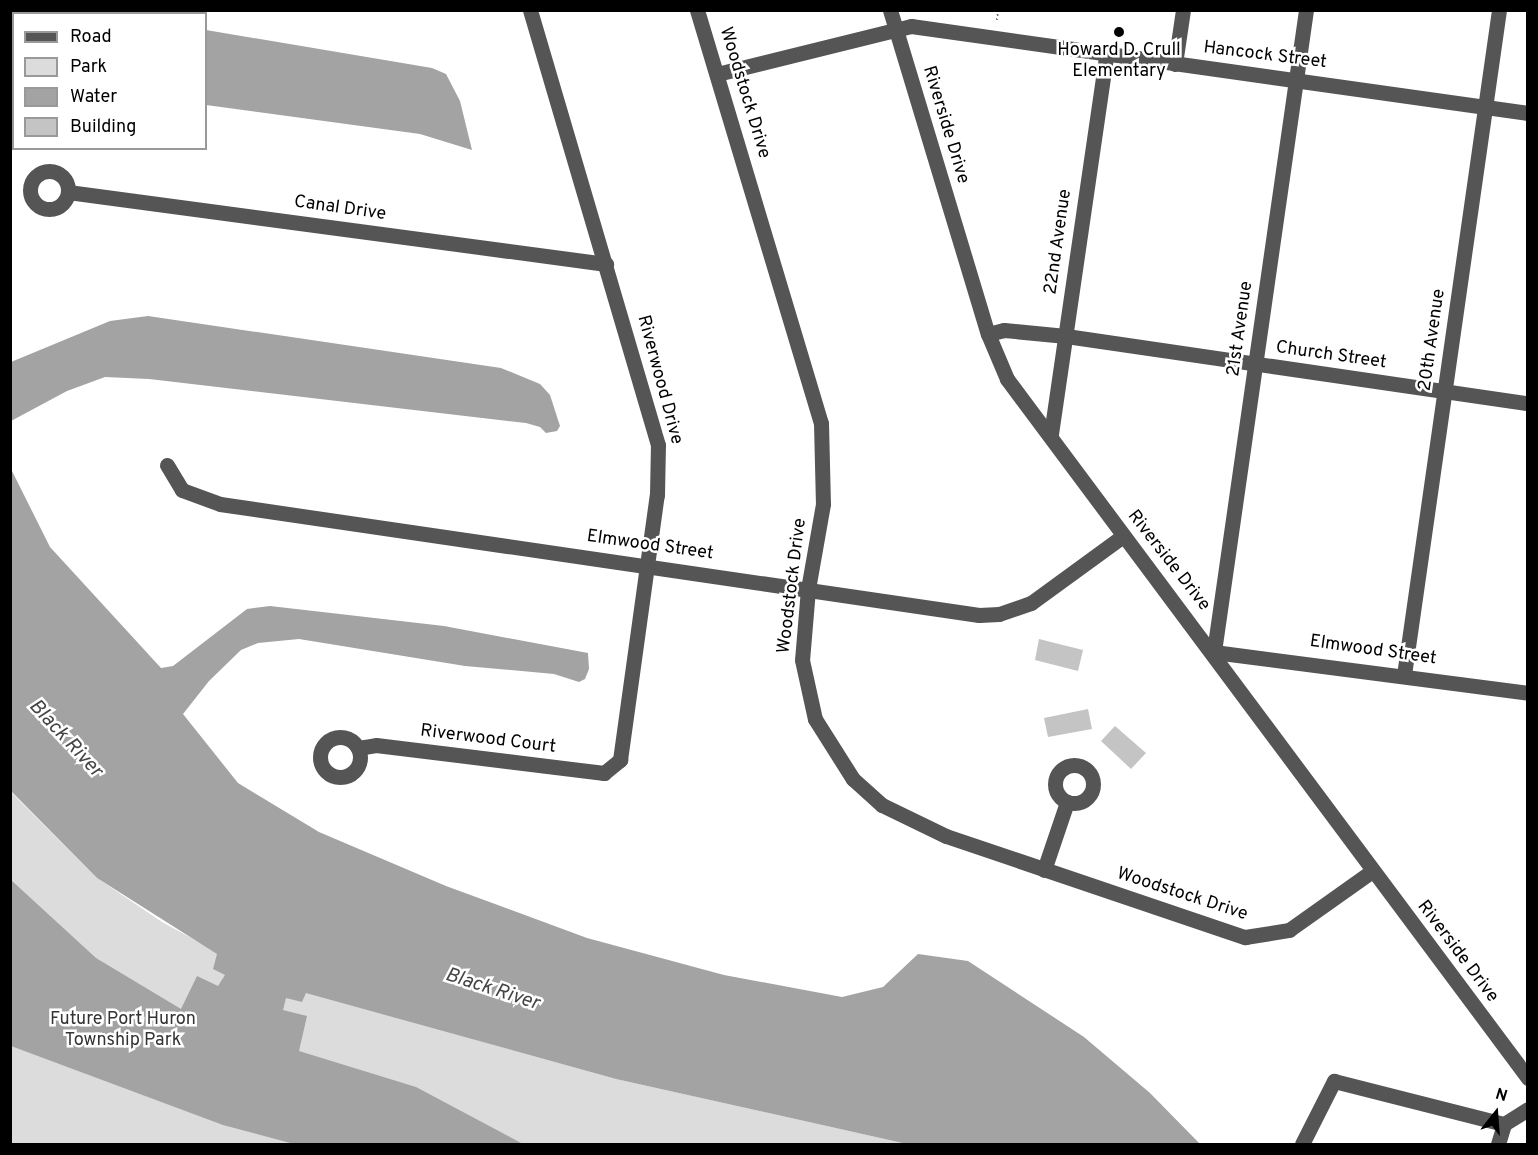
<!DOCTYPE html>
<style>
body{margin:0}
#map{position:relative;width:1538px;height:1155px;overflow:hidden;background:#fff;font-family:Overpass,sans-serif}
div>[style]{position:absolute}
.green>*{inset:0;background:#dcdcdc}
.water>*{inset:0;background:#a3a3a3}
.building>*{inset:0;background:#c4c4c4}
.path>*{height:2px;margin-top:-1px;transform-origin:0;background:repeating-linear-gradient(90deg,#777 0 1.5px,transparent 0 4.5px)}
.minor>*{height:15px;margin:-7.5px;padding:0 7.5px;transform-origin:7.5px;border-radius:7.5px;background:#555}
.minor>.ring{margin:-7.5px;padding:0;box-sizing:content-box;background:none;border:15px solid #555;border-radius:50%}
.dots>*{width:16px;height:16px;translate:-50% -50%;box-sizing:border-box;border:3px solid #fff;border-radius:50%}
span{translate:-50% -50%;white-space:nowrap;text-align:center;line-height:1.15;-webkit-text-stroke:5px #fff;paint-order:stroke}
.poi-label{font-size:18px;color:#000}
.street-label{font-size:18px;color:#000}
.park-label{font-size:18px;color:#333}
.water-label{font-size:20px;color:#444;font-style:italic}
.frame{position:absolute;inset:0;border:12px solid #000;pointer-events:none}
.legend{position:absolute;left:12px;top:12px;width:195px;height:138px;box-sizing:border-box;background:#fff;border:2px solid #999;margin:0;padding:8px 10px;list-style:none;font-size:18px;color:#000}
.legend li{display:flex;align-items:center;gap:12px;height:30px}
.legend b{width:30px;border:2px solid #999}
.north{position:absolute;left:1466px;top:1083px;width:60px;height:60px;-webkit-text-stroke:4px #fff;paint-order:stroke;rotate:17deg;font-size:16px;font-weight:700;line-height:24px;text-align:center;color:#000}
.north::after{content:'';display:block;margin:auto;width:21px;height:27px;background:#000;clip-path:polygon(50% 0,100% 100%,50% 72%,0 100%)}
</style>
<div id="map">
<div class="green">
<i style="clip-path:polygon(10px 791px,97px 878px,162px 922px,252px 971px,306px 992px,616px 1079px,907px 1144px,11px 1144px)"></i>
</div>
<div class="water">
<i style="clip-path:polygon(83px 10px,102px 13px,14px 14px,13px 78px,11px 78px,11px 11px)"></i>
<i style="clip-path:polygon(206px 30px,432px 68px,446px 74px,460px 101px,472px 150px,420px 134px,206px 105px)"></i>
<i style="clip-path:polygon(148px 316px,501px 368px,540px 384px,550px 395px,560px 426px,557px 431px,546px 433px,540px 427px,526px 423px,149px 379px,105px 377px,67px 391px,11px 421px,11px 362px,110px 321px)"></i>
<i style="clip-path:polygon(10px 467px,50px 547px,161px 668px,173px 666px,247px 609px,270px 606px,444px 626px,588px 653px,589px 669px,585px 679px,579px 682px,554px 674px,465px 666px,299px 639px,258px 643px,241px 650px,209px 681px,183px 714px,238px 783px,319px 832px,446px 886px,587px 938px,724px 975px,842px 997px,883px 987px,918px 954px,968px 961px,1084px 1037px,1150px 1093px,1200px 1144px,907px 1144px,616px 1079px,306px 993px,302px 1002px,286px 998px,283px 1010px,307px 1016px,299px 1051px,416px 1087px,523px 1144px,294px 1144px,223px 1125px,11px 1046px,11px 880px,96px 958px,181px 1009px,197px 976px,218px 986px,225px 975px,213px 969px,217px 954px,97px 878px,11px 791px)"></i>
</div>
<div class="building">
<i style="clip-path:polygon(1039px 639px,1083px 650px,1078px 671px,1035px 660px)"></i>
<i style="clip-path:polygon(1088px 709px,1092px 729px,1048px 737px,1044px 718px)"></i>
<i style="clip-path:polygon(1115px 726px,1146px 753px,1131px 769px,1101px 741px)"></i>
</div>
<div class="path">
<i style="left:997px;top:20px;width:10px;rotate:-84deg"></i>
</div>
<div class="minor">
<i style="left:697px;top:10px;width:431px;rotate:73.3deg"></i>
<i style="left:821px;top:423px;width:81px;rotate:88.6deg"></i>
<i style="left:823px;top:504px;width:86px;rotate:100deg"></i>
<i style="left:808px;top:589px;width:71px;rotate:94.8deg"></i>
<i style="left:802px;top:660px;width:60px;rotate:77.6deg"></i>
<i style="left:815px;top:719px;width:71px;rotate:57.7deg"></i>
<i style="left:853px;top:779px;width:39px;rotate:42deg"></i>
<i style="left:882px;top:805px;width:71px;rotate:25.8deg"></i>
<i style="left:946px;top:836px;width:316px;rotate:18.7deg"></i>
<i style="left:1245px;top:937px;width:45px;rotate:-9deg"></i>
<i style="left:1289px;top:930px;width:100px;rotate:-35.3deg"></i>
<i style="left:890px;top:10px;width:338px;rotate:73.2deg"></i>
<i style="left:988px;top:334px;width:49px;rotate:67.1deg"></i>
<i style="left:1007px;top:379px;width:872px;rotate:53.3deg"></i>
<i style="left:1306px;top:10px;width:649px;rotate:98.16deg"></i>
<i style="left:1214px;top:652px;width:317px;rotate:7.4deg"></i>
<i style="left:1175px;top:64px;width:55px;rotate:-81.6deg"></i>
<i style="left:717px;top:74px;width:200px;rotate:-13.9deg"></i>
<i style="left:911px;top:26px;width:623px;rotate:8.03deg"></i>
<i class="ring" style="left:30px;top:171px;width:23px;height:23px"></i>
<i style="left:68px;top:192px;width:543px;rotate:7.62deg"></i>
<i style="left:988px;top:334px;width:16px;rotate:-14deg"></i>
<i style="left:1004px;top:330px;width:62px;rotate:5.5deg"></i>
<i style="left:1066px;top:336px;width:467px;rotate:8.3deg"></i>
<i style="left:1051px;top:434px;width:383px;rotate:-81.7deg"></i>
<i style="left:167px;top:465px;width:29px;rotate:59deg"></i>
<i style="left:182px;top:490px;width:40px;rotate:20.2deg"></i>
<i style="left:220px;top:504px;width:767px;rotate:8.32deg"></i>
<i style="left:979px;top:615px;width:20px;rotate:-3deg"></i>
<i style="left:999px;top:614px;width:34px;rotate:-19deg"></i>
<i style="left:1031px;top:603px;width:114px;rotate:-36.1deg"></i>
<i style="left:1404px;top:675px;width:672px;rotate:-81.87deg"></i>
<i class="ring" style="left:320px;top:737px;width:25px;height:25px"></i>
<i style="left:358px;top:748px;width:18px;rotate:-9deg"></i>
<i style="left:376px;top:745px;width:230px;rotate:7deg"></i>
<i style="left:604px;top:773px;width:21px;rotate:-39deg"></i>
<i style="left:620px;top:760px;width:268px;rotate:-82.1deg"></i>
<i style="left:657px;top:495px;width:50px;rotate:-88.9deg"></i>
<i style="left:658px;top:445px;width:453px;rotate:-106.4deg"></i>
<i class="ring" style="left:1055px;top:765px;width:23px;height:23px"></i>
<i style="left:1044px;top:870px;width:72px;rotate:-71.3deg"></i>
<i style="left:1302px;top:1144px;width:71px;rotate:-63.1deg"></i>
<i style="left:1334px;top:1081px;width:175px;rotate:14.2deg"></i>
<i style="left:1498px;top:1144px;width:21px;rotate:-73deg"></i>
<i style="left:1504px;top:1124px;width:28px;rotate:-32deg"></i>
</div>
<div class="dots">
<i style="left:1119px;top:32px;background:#000"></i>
</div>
<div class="poi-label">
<span style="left:1119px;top:62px">Howard D. Crull<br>Elementary</span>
</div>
<div class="street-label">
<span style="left:1265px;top:56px;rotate:7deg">Hancock Street</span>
<span style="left:744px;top:93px;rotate:73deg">Woodstock Drive</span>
<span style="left:945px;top:125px;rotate:73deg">Riverside Drive</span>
<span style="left:340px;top:209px;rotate:8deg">Canal Drive</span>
<span style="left:1059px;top:242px;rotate:-82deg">22nd Avenue</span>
<span style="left:1241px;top:329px;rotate:-82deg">21st Avenue</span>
<span style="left:1433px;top:340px;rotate:-82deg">20th Avenue</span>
<span style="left:1331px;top:356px;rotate:8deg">Church Street</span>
<span style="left:659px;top:380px;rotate:75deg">Riverwood Drive</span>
<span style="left:650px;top:546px;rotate:8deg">Elmwood Street</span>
<span style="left:1168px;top:561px;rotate:52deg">Riverside Drive</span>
<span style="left:793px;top:586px;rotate:-83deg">Woodstock Drive</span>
<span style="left:1373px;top:651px;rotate:8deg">Elmwood Street</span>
<span style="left:488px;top:740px;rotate:7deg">Riverwood Court</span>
<span style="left:1182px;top:895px;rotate:18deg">Woodstock Drive</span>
<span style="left:1457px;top:952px;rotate:53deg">Riverside Drive</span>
</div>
<div class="park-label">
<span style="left:123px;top:1031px">Future Port Huron<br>Township Park</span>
</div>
<div class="water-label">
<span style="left:65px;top:739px;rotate:47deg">Black River</span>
<span style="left:492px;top:990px;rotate:18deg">Black River</span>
</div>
<div class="frame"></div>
<ul class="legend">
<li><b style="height:8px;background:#555"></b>Road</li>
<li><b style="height:16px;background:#dcdcdc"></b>Park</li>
<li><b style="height:16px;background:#a3a3a3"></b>Water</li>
<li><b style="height:16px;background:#c4c4c4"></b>Building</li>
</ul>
<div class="north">N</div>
</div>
